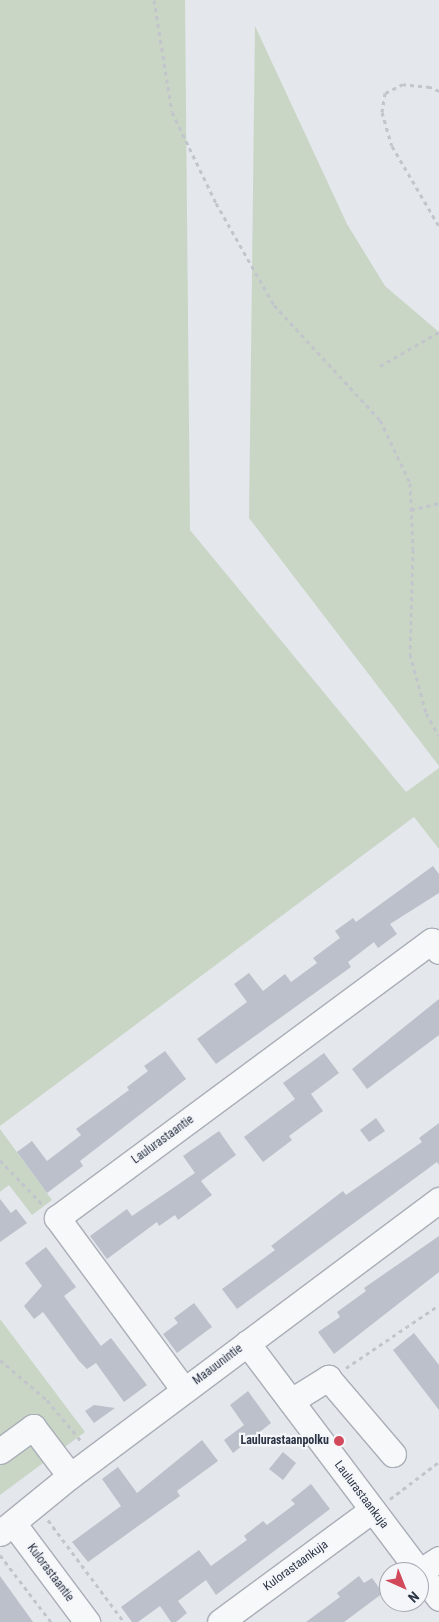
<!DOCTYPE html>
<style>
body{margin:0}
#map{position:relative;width:439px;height:1622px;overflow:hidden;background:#e4e7ec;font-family:"Roboto Condensed",sans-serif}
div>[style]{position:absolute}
.green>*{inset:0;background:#c9d6c5}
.building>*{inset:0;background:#bbc0ca}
.path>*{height:3px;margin-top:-1.5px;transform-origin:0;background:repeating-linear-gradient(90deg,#c2c5cb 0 4px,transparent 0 8px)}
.roads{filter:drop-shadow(1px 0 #a9aeb7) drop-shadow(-1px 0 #a9aeb7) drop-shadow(0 1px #a9aeb7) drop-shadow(0 -1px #a9aeb7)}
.minor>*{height:25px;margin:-12.5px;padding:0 12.5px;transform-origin:12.5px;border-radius:12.5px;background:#f7f8fa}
.dots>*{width:14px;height:14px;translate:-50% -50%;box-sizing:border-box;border:2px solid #f4f6f9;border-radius:50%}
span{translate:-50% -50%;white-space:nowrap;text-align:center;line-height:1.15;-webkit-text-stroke:4.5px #f4f6f9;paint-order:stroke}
.street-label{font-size:12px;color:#2b3445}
.poi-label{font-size:12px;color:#2b3445;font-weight:700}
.right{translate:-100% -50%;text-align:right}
.north{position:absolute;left:379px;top:1562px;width:50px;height:50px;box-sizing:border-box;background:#f4f6f9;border:1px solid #a4a8b1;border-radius:50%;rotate:136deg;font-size:14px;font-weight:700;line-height:20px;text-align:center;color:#2b3445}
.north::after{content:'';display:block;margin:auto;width:18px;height:22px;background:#d1495b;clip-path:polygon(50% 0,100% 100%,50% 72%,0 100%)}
</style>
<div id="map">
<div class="green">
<i style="clip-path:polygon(0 0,185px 0,190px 530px,406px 792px,439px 768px,439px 849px,414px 817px,0 1126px)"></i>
<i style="clip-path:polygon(255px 26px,347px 224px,385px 286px,439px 332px,439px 766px,249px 518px)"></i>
<i style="clip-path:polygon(0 1129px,52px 1200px,32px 1215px,9px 1185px,0 1192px)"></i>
<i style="clip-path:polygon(0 1319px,85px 1432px,0 1495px)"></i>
</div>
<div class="building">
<i style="clip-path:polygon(433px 866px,439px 874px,439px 893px,390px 924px,397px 934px,378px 948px,374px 942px,348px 962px,351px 967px,216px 1064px,197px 1039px,247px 1002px,234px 984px,249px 973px,263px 991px,285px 974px,291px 982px,317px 963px,313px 958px,340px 938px,335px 931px,353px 918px,356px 922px)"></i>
<i style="clip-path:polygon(439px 999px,439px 1035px,367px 1089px,352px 1069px)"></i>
<i style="clip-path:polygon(165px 1051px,186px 1079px,80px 1161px,83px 1166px,47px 1193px,17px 1152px,32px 1141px,47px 1161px,81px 1135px,76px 1129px,129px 1090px,127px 1087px,148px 1071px,144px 1066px)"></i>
<i style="clip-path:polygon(324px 1053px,339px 1073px,311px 1094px,323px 1111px,289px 1136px,292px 1140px,263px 1162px,244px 1137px,295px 1099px,283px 1083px)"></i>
<i style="clip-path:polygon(376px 1118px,385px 1131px,369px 1142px,360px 1130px)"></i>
<i style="clip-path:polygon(439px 1123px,439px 1165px,437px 1162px,237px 1309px,222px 1289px,275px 1250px,271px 1246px,343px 1191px,346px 1195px,422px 1142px,419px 1138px)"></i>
<i style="clip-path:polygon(219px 1131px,236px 1155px,201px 1181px,212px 1195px,178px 1220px,175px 1215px,159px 1226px,157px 1222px,107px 1259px,90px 1236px,127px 1209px,132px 1216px,195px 1173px,183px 1156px)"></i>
<i style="clip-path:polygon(0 1199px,11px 1213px,16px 1209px,27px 1223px,0 1242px)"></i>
<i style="clip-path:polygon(439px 1236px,439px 1272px,334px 1354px,318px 1332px,340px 1317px,337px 1312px,366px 1291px,364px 1288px)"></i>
<i style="clip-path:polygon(46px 1247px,76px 1287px,64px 1296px,101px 1346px,111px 1338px,147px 1385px,124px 1402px,96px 1363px,87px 1369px,79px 1361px,43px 1312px,34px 1319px,24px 1306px,42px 1286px,25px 1263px)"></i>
<i style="clip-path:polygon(194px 1303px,212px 1327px,177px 1353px,163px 1334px,178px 1323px,174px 1318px)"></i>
<i style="clip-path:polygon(414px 1333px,439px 1365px,439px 1410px,393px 1350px)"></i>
<i style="clip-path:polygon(248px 1391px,271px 1423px,233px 1453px,224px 1440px,244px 1425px,230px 1405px)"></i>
<i style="clip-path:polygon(94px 1405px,115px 1408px,94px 1423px,85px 1411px)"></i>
<i style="clip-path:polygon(202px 1440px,218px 1461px,177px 1491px,180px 1496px,88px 1562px,72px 1542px,121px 1506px,102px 1479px,118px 1467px,137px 1493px)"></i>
<i style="clip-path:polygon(283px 1452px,296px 1463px,283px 1480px,269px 1469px)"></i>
<i style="clip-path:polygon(311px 1484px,330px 1509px,216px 1595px,206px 1580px,178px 1601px,187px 1613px,176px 1622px,171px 1622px,160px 1606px,138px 1622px,132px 1622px,121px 1607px,199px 1550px,211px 1566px,247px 1540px,244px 1536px,263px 1521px,267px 1525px,295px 1504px,291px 1500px)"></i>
<i style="clip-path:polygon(0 1576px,33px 1622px,0 1622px)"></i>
<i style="clip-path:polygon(359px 1576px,364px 1583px,372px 1578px,383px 1593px,344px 1622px,306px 1622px,340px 1597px,337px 1593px)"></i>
</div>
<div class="path">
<i style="left:154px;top:0;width:113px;rotate:80.9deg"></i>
<i style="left:172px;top:112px;width:101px;rotate:64.2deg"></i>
<i style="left:216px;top:203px;width:117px;rotate:60.4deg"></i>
<i style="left:274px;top:305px;width:156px;rotate:47.3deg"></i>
<i style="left:380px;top:420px;width:70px;rotate:64.5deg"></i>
<i style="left:410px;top:483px;width:66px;rotate:87.4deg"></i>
<i style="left:413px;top:549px;width:105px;rotate:91.6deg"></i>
<i style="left:410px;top:654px;width:61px;rotate:74.8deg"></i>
<i style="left:426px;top:713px;width:26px;rotate:61deg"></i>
<i style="left:439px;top:91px;width:10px;rotate:-156deg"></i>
<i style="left:430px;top:87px;width:27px;rotate:-174deg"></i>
<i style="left:403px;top:84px;width:20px;rotate:153deg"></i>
<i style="left:385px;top:93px;width:19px;rotate:99deg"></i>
<i style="left:382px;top:112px;width:35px;rotate:74deg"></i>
<i style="left:392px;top:146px;width:93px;rotate:59.6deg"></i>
<i style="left:380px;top:366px;width:68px;rotate:-30deg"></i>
<i style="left:411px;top:510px;width:29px;rotate:-14deg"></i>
<i style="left:0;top:1160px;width:61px;rotate:46.3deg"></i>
<i style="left:0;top:1360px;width:62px;rotate:40.4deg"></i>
<i style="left:47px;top:1400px;width:53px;rotate:50.3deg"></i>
<i style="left:346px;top:1368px;width:112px;rotate:-34.1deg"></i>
<i style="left:390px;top:1499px;width:61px;rotate:-37.1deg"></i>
<i style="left:48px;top:1520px;width:127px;rotate:53.3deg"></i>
<i style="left:0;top:1555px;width:84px;rotate:52.7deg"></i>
</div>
<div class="roads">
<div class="minor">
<i style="left:247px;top:1343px;width:319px;rotate:53deg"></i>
<i style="left:184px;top:1390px;width:214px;rotate:-126.4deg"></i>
<i style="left:57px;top:1218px;width:466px;rotate:-36.5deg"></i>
<i style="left:432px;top:941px;width:12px;rotate:55deg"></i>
<i style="left:291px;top:1401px;width:44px;rotate:-31.9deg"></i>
<i style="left:328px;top:1378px;width:100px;rotate:49.5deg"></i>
<i style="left:0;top:1451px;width:41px;rotate:-36deg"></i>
<i style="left:33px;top:1427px;width:61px;rotate:52.9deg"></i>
<i style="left:13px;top:1523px;width:124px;rotate:53.2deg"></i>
<i style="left:0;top:1533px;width:90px;rotate:-39.2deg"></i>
<i style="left:70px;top:1476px;width:461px;rotate:-36.8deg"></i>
<i style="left:419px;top:1572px;width:24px;rotate:-33deg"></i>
<i style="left:220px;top:1622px;width:189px;rotate:-36.4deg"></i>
</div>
</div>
<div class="dots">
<i style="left:339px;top:1441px;background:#d1495b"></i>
</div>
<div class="street-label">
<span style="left:163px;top:1140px;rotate:-36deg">Laulurastaantie</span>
<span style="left:218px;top:1365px;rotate:-37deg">Maauunintie</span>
<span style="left:361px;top:1495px;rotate:53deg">Laulurastaankuja</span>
<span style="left:296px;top:1566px;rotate:-36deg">Kulorastaankuja</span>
<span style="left:50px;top:1573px;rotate:53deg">Kulorastaantie</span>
</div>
<div class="poi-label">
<span class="right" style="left:329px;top:1441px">Laulurastaanpolku</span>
</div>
<div class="north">N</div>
</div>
